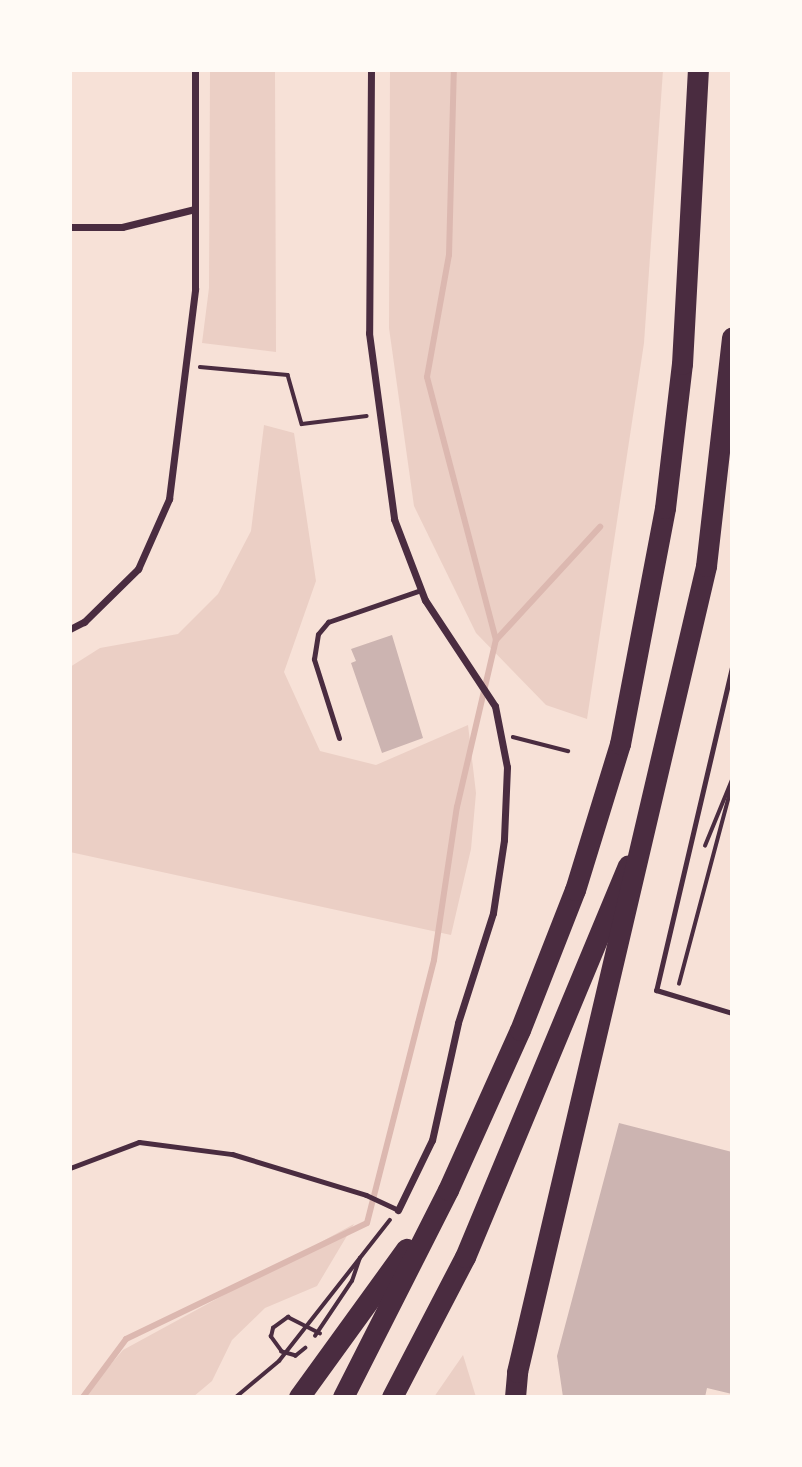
<!DOCTYPE html>
<style>
body{margin:0}
#map{position:relative;width:802px;height:1467px;overflow:hidden;background:#f7e1d7;font-family:Georgia,serif}
div>[style]{position:absolute}
.green>*{inset:0;background:#ebcfc5}
.stream>*{height:6px;margin:-3px;padding:0 3px;transform-origin:3px;border-radius:3px;background:#dcb8b0}
.building>*{inset:0;background:#ccb4b1}
.path>*{height:3.5px;margin:-1.75px;padding:0 1.75px;transform-origin:1.75px;border-radius:1.75px;background:#4a2c40}
.service>*{height:5px;margin:-2.5px;padding:0 2.5px;transform-origin:2.5px;border-radius:2.5px;background:#4a2c40}
.minor>*{height:7px;margin:-3.5px;padding:0 3.5px;transform-origin:3.5px;border-radius:3.5px;background:#4a2c40}
.motorway>*{height:21px;margin:-10.5px;padding:0 10.5px;transform-origin:10.5px;border-radius:10.5px;background:#4a2c40}
span{translate:-50% -50%;white-space:nowrap;text-align:center;line-height:1.15;-webkit-text-stroke:7px #fffaf5;paint-order:stroke}
.frame{position:absolute;inset:0;border:72px solid #fffaf5;pointer-events:none}
</style>
<div id="map">
<div class="green">
<i style="clip-path:polygon(210px 70px,275px 70px,276px 352px,202px 343px,209px 288px)"></i>
<i style="clip-path:polygon(390px 70px,663px 70px,644px 343px,587px 719px,546px 705px,476px 633px,414px 506px,389px 328px)"></i>
<i style="clip-path:polygon(264px 425px,294px 433px,316px 581px,284px 672px,320px 751px,376px 765px,468px 725px,476px 793px,471px 849px,451px 935px,70px 852px,70px 667px,100px 648px,178px 634px,218px 594px,251px 531px)"></i>
<i style="clip-path:polygon(354px 1224px,317px 1286px,265px 1308px,232px 1340px,212px 1381px,193px 1397px,83px 1397px,123px 1350px)"></i>
<i style="clip-path:polygon(463px 1355px,476px 1397px,434px 1397px)"></i>
</div>
<div class="stream">
<i style="left:496px;top:640px;width:154px;rotate:-47.4deg"></i>
<i style="left:83px;top:1397px;width:72px;rotate:-53.4deg"></i>
<i style="left:126px;top:1339px;width:267px;rotate:-25.7deg"></i>
<i style="left:367px;top:1223px;width:271px;rotate:-75.7deg"></i>
<i style="left:434px;top:960px;width:155px;rotate:-81.5deg"></i>
<i style="left:457px;top:807px;width:171px;rotate:-76.9deg"></i>
<i style="left:496px;top:640px;width:272px;rotate:-104.7deg"></i>
<i style="left:427px;top:377px;width:124px;rotate:-79.8deg"></i>
<i style="left:449px;top:255px;width:185px;rotate:-88.5deg"></i>
</div>
<div class="building">
<i style="clip-path:polygon(392px 635px,423px 738px,382px 753px,351px 663px,356px 661px,351px 649px)"></i>
<i style="clip-path:polygon(619px 1123px,732px 1152px,732px 1394px,707px 1388px,705px 1397px,563px 1397px,557px 1356px)"></i>
</div>
<div class="path">
<i style="left:200px;top:367px;width:88px;rotate:5.2deg"></i>
<i style="left:288px;top:375px;width:51px;rotate:74.1deg"></i>
<i style="left:302px;top:424px;width:65px;rotate:-7deg"></i>
<i style="left:513px;top:737px;width:57px;rotate:14.3deg"></i>
<i style="left:705px;top:846px;width:71px;rotate:-67.8deg"></i>
<i style="left:679px;top:984px;width:206px;rotate:-75.1deg"></i>
<i style="left:315px;top:1336px;width:66px;rotate:-56.1deg"></i>
<i style="left:352px;top:1281px;width:24px;rotate:-71deg"></i>
<i style="left:306px;top:1348px;width:13px;rotate:141deg"></i>
<i style="left:296px;top:1356px;width:15px;rotate:-164deg"></i>
<i style="left:282px;top:1352px;width:19px;rotate:-126deg"></i>
<i style="left:271px;top:1337px;width:9px;rotate:-77deg"></i>
<i style="left:273px;top:1328px;width:19px;rotate:-36deg"></i>
<i style="left:288px;top:1317px;width:36px;rotate:27deg"></i>
<i style="left:236px;top:1397px;width:56px;rotate:-39.9deg"></i>
<i style="left:279px;top:1361px;width:179px;rotate:-51.8deg"></i>
</div>
<div class="service">
<i style="left:732px;top:667px;width:332px;rotate:103.2deg"></i>
<i style="left:656px;top:990px;width:79px;rotate:16.8deg"></i>
<i style="left:339px;top:738px;width:83px;rotate:-107.6deg"></i>
<i style="left:314px;top:659px;width:25px;rotate:-81deg"></i>
<i style="left:318px;top:634px;width:16px;rotate:-50deg"></i>
<i style="left:328px;top:622px;width:98px;rotate:-19deg"></i>
<i style="left:70px;top:1168px;width:74px;rotate:-20.6deg"></i>
<i style="left:139px;top:1142px;width:94px;rotate:7.4deg"></i>
<i style="left:232px;top:1154px;width:140px;rotate:17deg"></i>
<i style="left:366px;top:1195px;width:35px;rotate:25deg"></i>
</div>
<div class="minor">
<i style="left:371px;top:70px;width:263px;rotate:90.4deg"></i>
<i style="left:369px;top:333px;width:188px;rotate:82.3deg"></i>
<i style="left:394px;top:519px;width:87px;rotate:69.1deg"></i>
<i style="left:425px;top:600px;width:127px;rotate:56.6deg"></i>
<i style="left:495px;top:706px;width:62px;rotate:78.9deg"></i>
<i style="left:507px;top:767px;width:73px;rotate:92.4deg"></i>
<i style="left:504px;top:840px;width:74px;rotate:98.6deg"></i>
<i style="left:493px;top:913px;width:115px;rotate:107.7deg"></i>
<i style="left:458px;top:1023px;width:120px;rotate:102.5deg"></i>
<i style="left:432px;top:1140px;width:78px;rotate:115.9deg"></i>
<i style="left:70px;top:227px;width:52px"></i>
<i style="left:122px;top:227px;width:75px;rotate:-13.9deg"></i>
<i style="left:70px;top:629px;width:16px;rotate:-27deg"></i>
<i style="left:84px;top:622px;width:76px;rotate:-44.5deg"></i>
<i style="left:138px;top:569px;width:77px;rotate:-66.1deg"></i>
<i style="left:169px;top:499px;width:212px;rotate:-82.9deg"></i>
<i style="left:195px;top:289px;width:219px;rotate:-90deg"></i>
</div>
<div class="motorway">
<i style="left:299px;top:1397px;width:183px;rotate:-54.1deg"></i>
<i style="left:343px;top:1397px;width:232px;rotate:-63.1deg"></i>
<i style="left:448px;top:1190px;width:175px;rotate:-65.8deg"></i>
<i style="left:520px;top:1030px;width:150px;rotate:-68.6deg"></i>
<i style="left:575px;top:890px;width:153px;rotate:-72.9deg"></i>
<i style="left:620px;top:744px;width:240px;rotate:-79.2deg"></i>
<i style="left:665px;top:508px;width:145px;rotate:-83.3deg"></i>
<i style="left:682px;top:364px;width:294px;rotate:-86.9deg"></i>
<i style="left:392px;top:1397px;width:158px;rotate:-62.5deg"></i>
<i style="left:465px;top:1257px;width:424px;rotate:-67.4deg"></i>
<i style="left:515px;top:1397px;width:25px;rotate:-85deg"></i>
<i style="left:517px;top:1372px;width:828px;rotate:-76.8deg"></i>
<i style="left:706px;top:566px;width:230px;rotate:-83.5deg"></i>
</div>
<div class="frame"></div>
</div>
